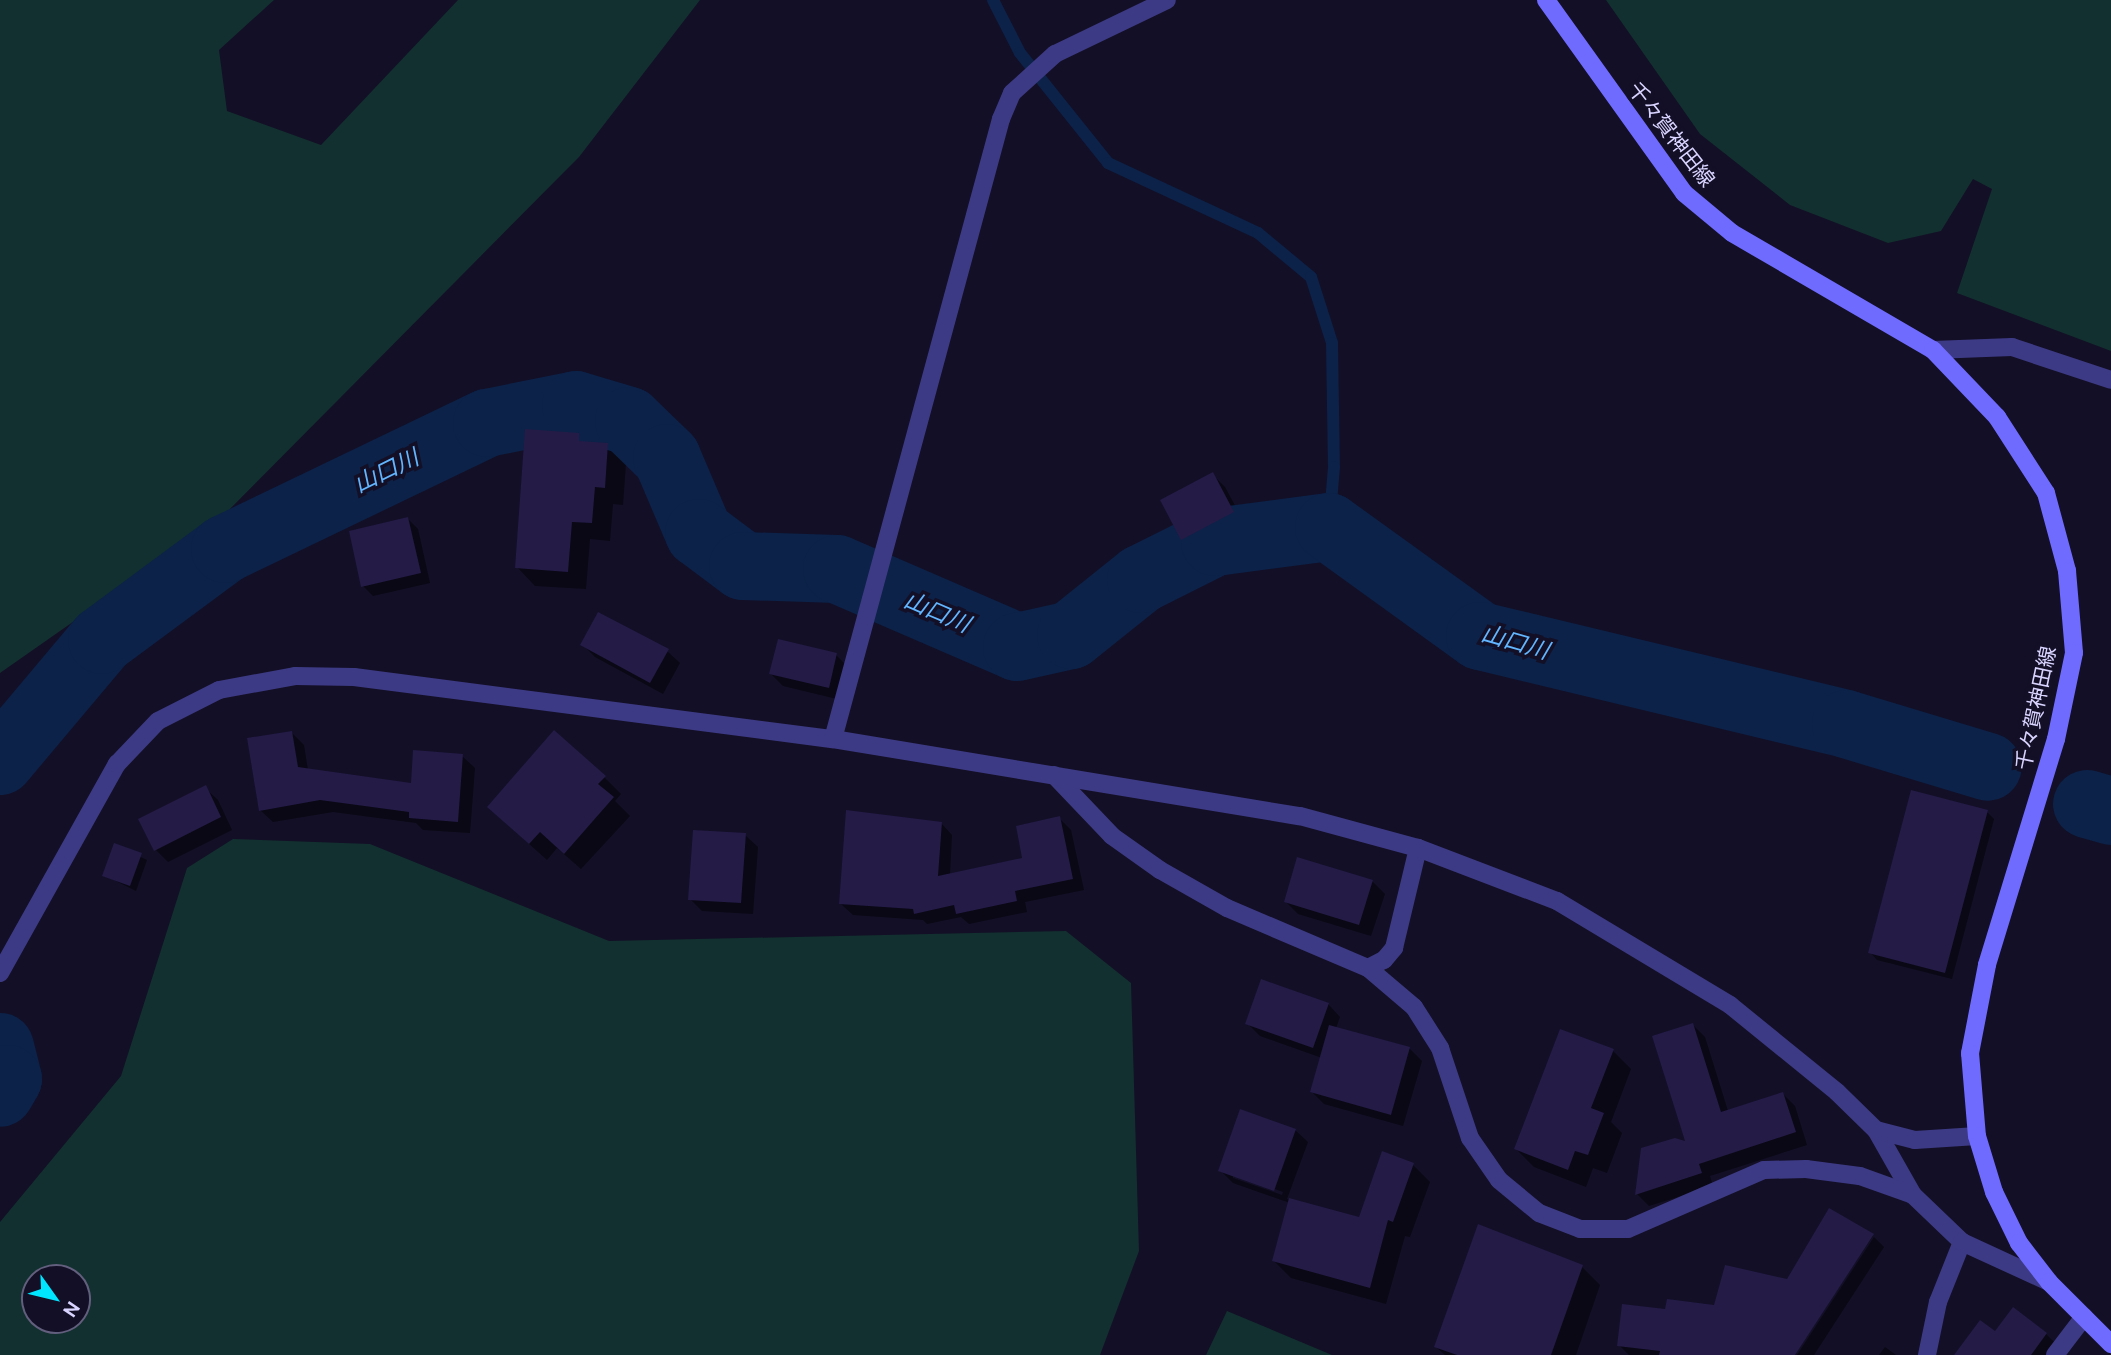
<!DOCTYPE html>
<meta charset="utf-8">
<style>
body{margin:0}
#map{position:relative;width:2111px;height:1355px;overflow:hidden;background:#130f26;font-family:Ubuntu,"Noto Sans JP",sans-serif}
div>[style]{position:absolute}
.green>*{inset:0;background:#12302f}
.shadow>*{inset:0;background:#0007}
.stream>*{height:12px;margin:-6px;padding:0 6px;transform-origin:6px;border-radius:6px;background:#0c2248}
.river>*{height:68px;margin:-34px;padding:0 34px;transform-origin:34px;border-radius:34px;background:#0c2248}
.building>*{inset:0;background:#241b47}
.lane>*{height:18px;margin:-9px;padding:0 9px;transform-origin:9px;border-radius:9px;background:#3d3a85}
.street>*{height:18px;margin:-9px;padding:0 9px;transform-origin:9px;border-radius:9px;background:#3d3a85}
.secondary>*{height:18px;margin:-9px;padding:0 9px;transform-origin:9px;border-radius:9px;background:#6f6bff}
span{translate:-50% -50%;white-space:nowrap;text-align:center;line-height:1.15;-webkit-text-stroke:7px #130f26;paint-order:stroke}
.street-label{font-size:21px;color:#d9d4ff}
.water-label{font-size:23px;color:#62b6ff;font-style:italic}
.north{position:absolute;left:21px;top:1264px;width:70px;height:70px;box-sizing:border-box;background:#130f26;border:2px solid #625e7d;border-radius:50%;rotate:124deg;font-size:19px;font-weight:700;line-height:28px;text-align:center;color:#d9d4ff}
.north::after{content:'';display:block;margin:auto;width:24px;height:32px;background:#00e5ff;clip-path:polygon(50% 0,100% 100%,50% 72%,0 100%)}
</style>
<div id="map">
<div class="green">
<i style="clip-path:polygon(0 0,274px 0,219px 50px,227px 111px,321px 145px,458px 0,700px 0,579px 157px,220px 519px,0 673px)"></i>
<i style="clip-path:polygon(1606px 0,2111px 0,2111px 351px,1957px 293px,1992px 189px,1973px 179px,1941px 231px,1888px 243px,1790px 205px,1700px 134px)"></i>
<i style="clip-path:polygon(evenodd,233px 839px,370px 844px,609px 941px,1066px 931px,1131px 983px,1139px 1251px,1100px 1355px,0 1355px,0 1222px,121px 1076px,187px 868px,233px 839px,35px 1278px,77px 1278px,77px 1320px,35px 1320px,35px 1278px)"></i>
<i style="clip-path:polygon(1227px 1311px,1332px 1355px,1206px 1355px)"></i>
</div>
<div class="shadow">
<i style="clip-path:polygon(578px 434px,588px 444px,607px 445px,626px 463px,623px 505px,613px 504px,610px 541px,590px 539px,586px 589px,535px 586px,517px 567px)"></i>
<i style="clip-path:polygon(1212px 474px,1225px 487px,1245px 524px,1195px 551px,1182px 539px)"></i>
<i style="clip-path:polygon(408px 519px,418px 529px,430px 583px,373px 596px,363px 586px)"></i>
<i style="clip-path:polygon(583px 645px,667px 651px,680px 663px,663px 694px,595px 657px)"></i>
<i style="clip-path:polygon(836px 655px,848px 667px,841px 700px,783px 686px,771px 674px)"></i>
<i style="clip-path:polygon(291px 732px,304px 745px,308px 770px,413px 785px,462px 756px,475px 768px,470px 833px,423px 830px,416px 823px,333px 812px,273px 822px,260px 810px)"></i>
<i style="clip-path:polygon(604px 777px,621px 794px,615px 801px,630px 816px,581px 869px,557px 848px,547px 860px,507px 824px)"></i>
<i style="clip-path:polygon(205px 788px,218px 800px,232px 830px,168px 862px,156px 850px)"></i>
<i style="clip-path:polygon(1987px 812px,1994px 819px,1952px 979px,1877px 960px,1870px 952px)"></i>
<i style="clip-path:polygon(1059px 818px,1071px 830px,1084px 890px,1025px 902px,1027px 912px,969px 924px,961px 917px,927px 924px,923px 920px,853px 915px,841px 904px,941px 823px,952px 835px,950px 875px,1024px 859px)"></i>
<i style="clip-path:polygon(745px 835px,758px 847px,753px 914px,702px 911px,690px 899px)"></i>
<i style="clip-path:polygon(115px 845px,147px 860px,136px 891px,104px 875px)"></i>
<i style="clip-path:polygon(1372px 881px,1385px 894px,1371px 936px,1298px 914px,1286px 902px)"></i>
<i style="clip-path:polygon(1328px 1004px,1340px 1017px,1336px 1028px,1410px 1049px,1422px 1061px,1403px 1126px,1324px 1104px,1312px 1092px,1322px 1058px,1260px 1036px,1247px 1023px)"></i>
<i style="clip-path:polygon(1693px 1025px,1705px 1037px,1728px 1111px,1783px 1094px,1795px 1106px,1807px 1145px,1710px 1176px,1713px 1186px,1649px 1206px,1637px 1194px,1687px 1144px)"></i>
<i style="clip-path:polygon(1613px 1051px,1631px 1069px,1611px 1122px,1622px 1133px,1607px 1173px,1593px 1168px,1586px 1187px,1534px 1167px,1516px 1149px)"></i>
<i style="clip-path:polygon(evenodd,1295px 1130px,1308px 1142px,1287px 1199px,1361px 1219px,1413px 1165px,1430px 1182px,1410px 1237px,1405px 1236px,1386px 1304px,1291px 1278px,1274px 1261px,1290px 1203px,1233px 1183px,1220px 1170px,1295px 1130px,1233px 1174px,1283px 1192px,1282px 1195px,1233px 1178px,1233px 1174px)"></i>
<i style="clip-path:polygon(1830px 1211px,1873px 1236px,1793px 1355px,1629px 1355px,1619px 1345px,1667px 1311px,1716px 1307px,1788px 1281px)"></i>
<i style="clip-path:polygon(1479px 1226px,1582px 1267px,1600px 1285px,1576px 1355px,1445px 1355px,1436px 1347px)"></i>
<i style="clip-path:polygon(1874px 1237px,1884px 1247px,1814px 1355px,1797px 1355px)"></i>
<i style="clip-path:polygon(1996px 1333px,2046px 1334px,2058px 1346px,2051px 1355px,1954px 1355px)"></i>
<i style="clip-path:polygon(1885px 1347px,1896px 1355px,1879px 1355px)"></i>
</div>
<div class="stream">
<i style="left:993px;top:0;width:59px;rotate:63deg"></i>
<i style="left:1020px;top:53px;width:141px;rotate:51.3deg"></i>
<i style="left:1108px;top:163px;width:166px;rotate:25deg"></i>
<i style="left:1258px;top:233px;width:69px;rotate:39.7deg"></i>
<i style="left:1311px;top:277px;width:69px;rotate:72.3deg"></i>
<i style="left:1332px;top:343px;width:124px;rotate:89.1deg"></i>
<i style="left:1334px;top:467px;width:60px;rotate:94.8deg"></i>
</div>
<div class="river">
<i style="left:0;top:761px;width:158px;rotate:-49.9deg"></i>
<i style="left:102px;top:640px;width:153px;rotate:-36.5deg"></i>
<i style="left:225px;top:549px;width:291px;rotate:-25.7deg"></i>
<i style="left:487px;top:423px;width:91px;rotate:-11.4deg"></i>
<i style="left:576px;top:405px;width:55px;rotate:16.8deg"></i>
<i style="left:629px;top:421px;width:53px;rotate:44.2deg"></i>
<i style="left:667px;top:458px;width:82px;rotate:66.9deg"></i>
<i style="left:699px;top:533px;width:55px;rotate:36.9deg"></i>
<i style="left:743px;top:566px;width:94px;rotate:1.8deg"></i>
<i style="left:837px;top:569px;width:196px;rotate:23.4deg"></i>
<i style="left:1017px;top:647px;width:55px;rotate:-12.5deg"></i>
<i style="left:1071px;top:635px;width:90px;rotate:-38.7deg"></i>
<i style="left:1141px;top:579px;width:83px;rotate:-26.6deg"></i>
<i style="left:1215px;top:542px;width:115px;rotate:-7.5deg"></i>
<i style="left:1329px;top:527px;width:186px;rotate:35.8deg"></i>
<i style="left:1480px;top:636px;width:376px;rotate:13.5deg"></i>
<i style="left:1846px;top:724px;width:148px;rotate:16.8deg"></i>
<i style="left:2087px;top:804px;width:25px;rotate:16deg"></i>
<i style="left:0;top:1047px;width:33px;rotate:76deg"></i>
<i style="left:8px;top:1079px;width:16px;rotate:120deg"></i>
</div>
<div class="building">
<i style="clip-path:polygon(525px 429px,579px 433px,579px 441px,608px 443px,605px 488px,595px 487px,592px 523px,572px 522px,568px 572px,515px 568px)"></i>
<i style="clip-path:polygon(1213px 472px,1234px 512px,1181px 540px,1160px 500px)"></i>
<i style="clip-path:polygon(408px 517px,421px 573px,361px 587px,349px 531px)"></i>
<i style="clip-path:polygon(598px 612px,669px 649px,650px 683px,580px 645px)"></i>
<i style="clip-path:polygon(778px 639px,837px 653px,829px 688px,769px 674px)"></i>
<i style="clip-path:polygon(554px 730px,606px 776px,598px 784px,614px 797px,564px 854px,540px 832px,529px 844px,487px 807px)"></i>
<i style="clip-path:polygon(292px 731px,298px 767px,411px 783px,413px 750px,463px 754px,458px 822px,409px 818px,409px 812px,320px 800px,259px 811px,247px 738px)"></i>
<i style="clip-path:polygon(206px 785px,221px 817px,154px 851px,138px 819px)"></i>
<i style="clip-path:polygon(1911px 790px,1988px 810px,1945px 973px,1868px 953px)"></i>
<i style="clip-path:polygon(846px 810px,942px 822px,938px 876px,1022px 858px,1016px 826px,1060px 816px,1073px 879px,1015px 891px,1017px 901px,956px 914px,954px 905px,914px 914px,913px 909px,839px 904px)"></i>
<i style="clip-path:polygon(693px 830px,746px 833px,741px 903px,688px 900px)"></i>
<i style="clip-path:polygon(114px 843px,142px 853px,130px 886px,102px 876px)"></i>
<i style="clip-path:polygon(1297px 857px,1373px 880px,1359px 925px,1284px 902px)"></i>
<i style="clip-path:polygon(1261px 979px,1329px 1003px,1313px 1048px,1245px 1024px)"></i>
<i style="clip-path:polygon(1693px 1023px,1721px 1112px,1783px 1092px,1796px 1132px,1699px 1164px,1702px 1173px,1635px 1195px,1641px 1148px,1675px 1138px,1685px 1141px,1652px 1036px)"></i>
<i style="clip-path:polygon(1329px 1025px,1410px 1047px,1391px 1115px,1310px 1092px)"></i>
<i style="clip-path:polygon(1560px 1029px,1614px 1049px,1591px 1108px,1604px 1113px,1588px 1155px,1575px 1151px,1568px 1170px,1514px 1149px)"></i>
<i style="clip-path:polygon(1240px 1109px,1296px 1129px,1274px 1191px,1218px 1171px)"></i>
<i style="clip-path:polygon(1382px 1151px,1414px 1163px,1393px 1222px,1388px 1220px,1370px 1288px,1272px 1261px,1289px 1198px,1359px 1217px)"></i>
<i style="clip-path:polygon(1829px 1208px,1874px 1234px,1795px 1355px,1659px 1355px,1660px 1351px,1617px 1346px,1622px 1304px,1665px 1309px,1667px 1299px,1714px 1305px,1725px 1265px,1787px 1279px)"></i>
<i style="clip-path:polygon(1478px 1224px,1583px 1265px,1551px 1355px,1457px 1355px,1434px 1347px)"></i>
<i style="clip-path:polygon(2013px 1307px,2047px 1333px,2031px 1355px,1954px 1355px,1980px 1320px,1995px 1331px)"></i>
</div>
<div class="lane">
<i style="left:1368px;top:968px;width:18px;rotate:-27deg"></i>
<i style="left:1384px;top:960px;width:16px;rotate:-50deg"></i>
<i style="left:1394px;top:948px;width:103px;rotate:-76.5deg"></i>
<i style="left:1876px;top:1130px;width:75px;rotate:60.4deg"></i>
<i style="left:1927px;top:1355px;width:54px;rotate:-78.3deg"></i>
<i style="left:1938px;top:1302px;width:65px;rotate:-68.2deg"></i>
<i style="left:2055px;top:1355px;width:48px;rotate:-52.7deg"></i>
</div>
<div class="street">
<i style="left:1933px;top:350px;width:79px;rotate:-2.2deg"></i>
<i style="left:2012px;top:347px;width:104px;rotate:18.4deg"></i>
<i style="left:833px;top:739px;width:642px;rotate:-74.84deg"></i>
<i style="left:1001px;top:119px;width:28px;rotate:-67deg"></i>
<i style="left:1012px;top:93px;width:58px;rotate:-42.2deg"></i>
<i style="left:1055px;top:54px;width:124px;rotate:-25.7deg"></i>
<i style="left:1054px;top:775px;width:84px;rotate:46.4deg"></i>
<i style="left:1112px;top:836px;width:59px;rotate:35.3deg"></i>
<i style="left:1160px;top:870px;width:77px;rotate:29.6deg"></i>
<i style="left:1227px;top:908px;width:153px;rotate:23.1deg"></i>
<i style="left:1368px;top:968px;width:60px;rotate:40.3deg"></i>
<i style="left:1414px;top:1007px;width:49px;rotate:57.6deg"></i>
<i style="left:1440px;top:1048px;width:95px;rotate:71.6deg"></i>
<i style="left:1470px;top:1138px;width:51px;rotate:55.4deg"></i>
<i style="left:1499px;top:1180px;width:52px;rotate:39.5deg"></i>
<i style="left:1539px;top:1213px;width:44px;rotate:21.3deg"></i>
<i style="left:1580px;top:1229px;width:48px"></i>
<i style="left:1628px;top:1229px;width:148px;rotate:-23.5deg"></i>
<i style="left:1764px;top:1170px;width:42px;rotate:-1.4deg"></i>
<i style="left:1806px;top:1169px;width:54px;rotate:7.4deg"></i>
<i style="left:1860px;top:1176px;width:56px;rotate:19.7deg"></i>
<i style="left:1913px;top:1195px;width:68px;rotate:43.8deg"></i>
<i style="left:1962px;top:1242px;width:96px;rotate:24.7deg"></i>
<i style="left:0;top:973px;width:240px;rotate:-60.8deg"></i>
<i style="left:117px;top:764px;width:59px;rotate:-46.4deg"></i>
<i style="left:158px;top:721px;width:68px;rotate:-26.9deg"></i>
<i style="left:219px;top:690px;width:77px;rotate:-10.4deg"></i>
<i style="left:295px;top:676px;width:59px;rotate:1deg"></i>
<i style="left:354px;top:677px;width:483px;rotate:7.4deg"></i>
<i style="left:833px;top:739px;width:473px;rotate:9.4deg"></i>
<i style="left:1300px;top:816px;width:122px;rotate:15.2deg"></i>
<i style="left:1418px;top:848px;width:149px;rotate:20.9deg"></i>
<i style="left:1557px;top:901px;width:202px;rotate:31deg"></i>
<i style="left:1730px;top:1005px;width:138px;rotate:39.1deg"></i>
<i style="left:1837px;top:1092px;width:54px;rotate:44.3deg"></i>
<i style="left:1876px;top:1130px;width:40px;rotate:14.4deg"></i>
<i style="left:1915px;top:1140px;width:62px;rotate:-3.7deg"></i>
</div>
<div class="secondary">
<i style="left:1546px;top:0;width:237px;rotate:54.4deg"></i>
<i style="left:1684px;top:193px;width:62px;rotate:39.8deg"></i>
<i style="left:1732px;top:233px;width:233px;rotate:30.2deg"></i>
<i style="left:1933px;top:350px;width:93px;rotate:46.3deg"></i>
<i style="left:1997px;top:417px;width:90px;rotate:57.2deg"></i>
<i style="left:2046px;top:493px;width:81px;rotate:74.9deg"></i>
<i style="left:2067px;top:571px;width:82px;rotate:85.1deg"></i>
<i style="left:2074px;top:653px;width:88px;rotate:101.8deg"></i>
<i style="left:2056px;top:739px;width:236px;rotate:107deg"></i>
<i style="left:1987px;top:965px;width:90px;rotate:100.9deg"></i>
<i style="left:1970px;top:1053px;width:83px;rotate:85.2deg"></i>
<i style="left:1977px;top:1136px;width:59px;rotate:73.1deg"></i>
<i style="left:1994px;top:1192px;width:57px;rotate:63.9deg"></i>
<i style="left:2019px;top:1243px;width:49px;rotate:52.4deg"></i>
<i style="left:2049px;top:1282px;width:88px;rotate:45deg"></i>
</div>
<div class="street-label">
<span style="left:1672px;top:134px;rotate:52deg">千々賀神田線</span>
<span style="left:2035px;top:708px;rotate:-78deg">千々賀神田線</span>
</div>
<div class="water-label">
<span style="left:386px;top:471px;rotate:-26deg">山口川</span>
<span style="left:937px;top:612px;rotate:23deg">山口川</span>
<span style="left:1515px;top:642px;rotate:16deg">山口川</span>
</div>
<div class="north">N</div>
</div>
